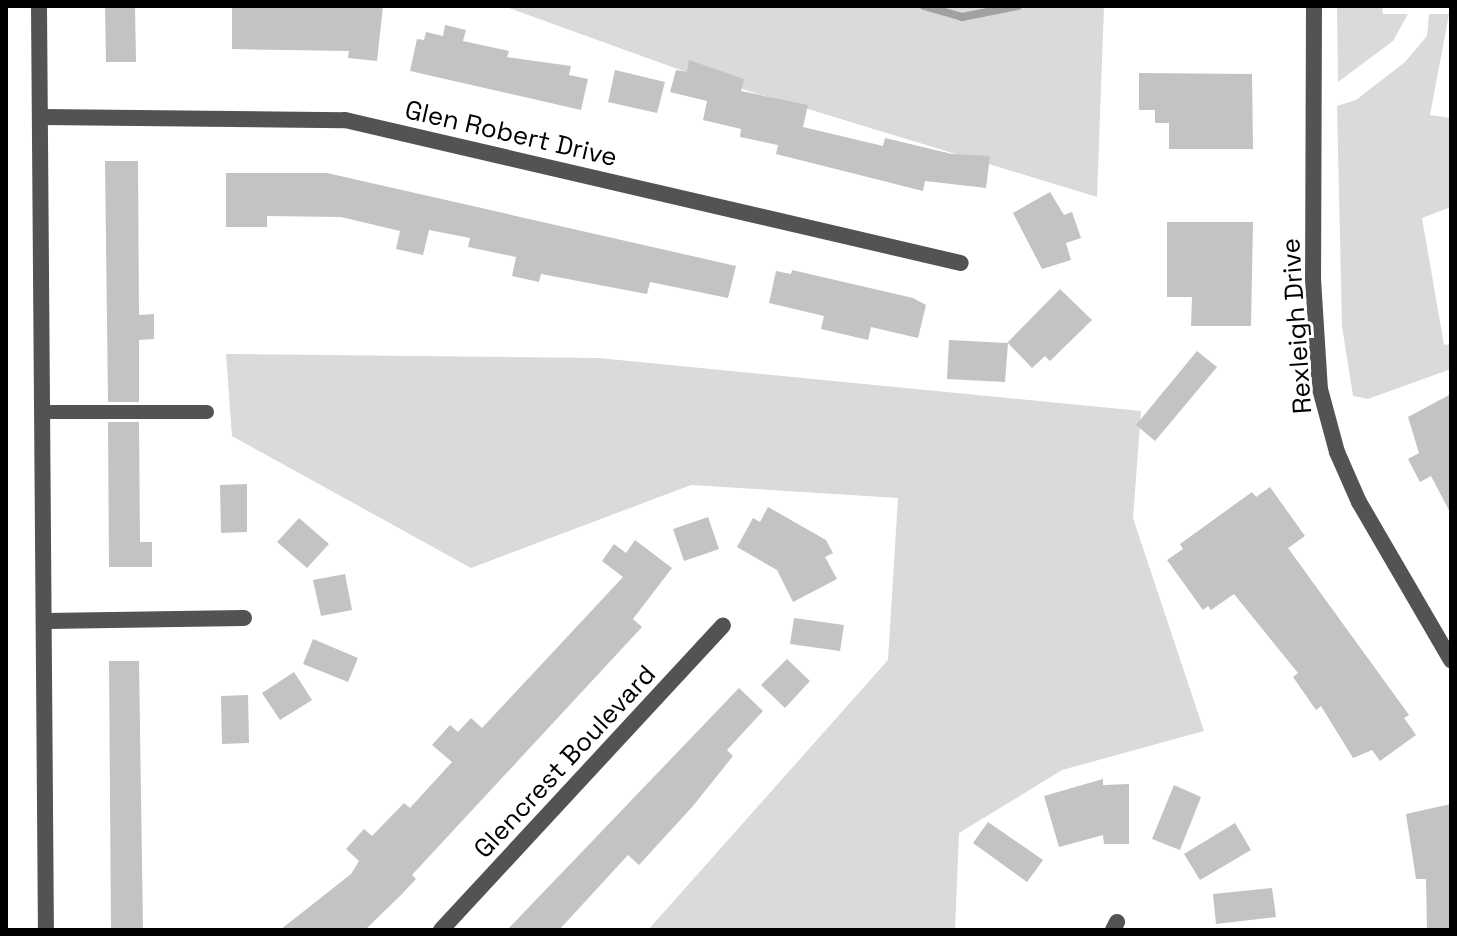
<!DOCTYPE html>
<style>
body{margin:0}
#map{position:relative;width:1457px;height:936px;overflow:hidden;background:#fff;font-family:"Space Grotesk",sans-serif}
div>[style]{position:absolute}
.green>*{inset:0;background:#dadada}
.stream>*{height:8px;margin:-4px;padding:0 4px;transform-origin:4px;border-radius:4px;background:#a1a1a1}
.building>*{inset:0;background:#c3c3c3}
.lane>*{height:14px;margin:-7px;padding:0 7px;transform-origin:7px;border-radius:7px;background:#535353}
.street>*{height:16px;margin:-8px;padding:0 8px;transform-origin:8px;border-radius:8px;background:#535353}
span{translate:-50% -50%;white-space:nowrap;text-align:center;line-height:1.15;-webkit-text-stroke:6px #fff;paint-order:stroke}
.street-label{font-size:26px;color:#000}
.frame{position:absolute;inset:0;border:8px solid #000;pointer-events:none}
</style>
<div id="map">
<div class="green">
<i style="clip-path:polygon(503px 6px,1104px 6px,1097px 197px,686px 72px)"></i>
<i style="clip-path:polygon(1337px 6px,1382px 6px,1383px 14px,1408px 14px,1393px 41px,1338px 82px)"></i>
<i style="clip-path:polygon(1429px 14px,1449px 14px,1430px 115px,1451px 118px,1451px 207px,1422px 218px,1444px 345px,1451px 344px,1451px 369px,1368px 399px,1353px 396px,1342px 326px,1337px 106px,1356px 100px,1405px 62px,1427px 36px)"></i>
<i style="clip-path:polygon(226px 354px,599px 358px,1141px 411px,1133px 518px,1204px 731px,1062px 770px,959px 833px,955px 930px,648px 930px,888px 660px,898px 498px,691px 485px,471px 568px,232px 436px)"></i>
</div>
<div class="stream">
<i style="left:924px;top:6px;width:40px;rotate:16deg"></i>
<i style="left:962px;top:17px;width:57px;rotate:-11.1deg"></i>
</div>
<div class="building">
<i style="clip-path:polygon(105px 6px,135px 6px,136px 62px,106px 62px)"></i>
<i style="clip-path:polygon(232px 6px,383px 6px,377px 61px,348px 58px,349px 51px,232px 49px)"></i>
<i style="clip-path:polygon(445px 25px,466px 30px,463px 41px,509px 51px,507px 57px,571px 66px,569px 75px,588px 79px,581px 110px,410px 71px,417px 39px,424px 40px,426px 32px,443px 36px)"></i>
<i style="clip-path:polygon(689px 60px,744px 79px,741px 91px,808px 105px,803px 127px,883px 146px,885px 138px,952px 154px,990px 156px,986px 188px,925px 181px,923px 191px,776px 154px,778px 145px,740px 137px,741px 129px,703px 120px,707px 101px,670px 92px,676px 70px,687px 72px)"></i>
<i style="clip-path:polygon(615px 70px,665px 82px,657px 113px,608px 102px)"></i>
<i style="clip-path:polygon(1139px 73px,1252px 74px,1253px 149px,1169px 149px,1169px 123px,1155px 123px,1155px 110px,1139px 110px)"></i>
<i style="clip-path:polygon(105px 161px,138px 161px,139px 315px,154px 314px,154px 339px,139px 340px,139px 402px,108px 402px)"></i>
<i style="clip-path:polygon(226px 173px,327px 173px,736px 266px,728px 298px,650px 282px,647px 294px,541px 274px,539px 282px,512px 276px,516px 257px,468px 247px,470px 238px,429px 230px,423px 255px,396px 249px,400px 231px,341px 217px,267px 216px,267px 227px,226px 227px)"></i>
<i style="clip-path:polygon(1050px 192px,1064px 215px,1072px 212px,1081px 238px,1066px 243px,1071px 260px,1042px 269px,1013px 213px)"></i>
<i style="clip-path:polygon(1167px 222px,1253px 222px,1251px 326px,1191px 326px,1192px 297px,1167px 297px)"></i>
<i style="clip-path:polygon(792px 270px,913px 298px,926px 305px,918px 338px,871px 327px,868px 340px,821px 329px,824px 316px,769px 303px,776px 271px,791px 274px)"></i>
<i style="clip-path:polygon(1060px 289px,1092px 320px,1050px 361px,1045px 356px,1032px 368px,1008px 343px,1005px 382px,947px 379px,949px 340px,1007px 343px)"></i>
<i style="clip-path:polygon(1197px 351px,1217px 367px,1155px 441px,1136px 425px)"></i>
<i style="clip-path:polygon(1451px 394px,1451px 514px,1431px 476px,1420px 482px,1408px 459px,1419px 453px,1408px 417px)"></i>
<i style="clip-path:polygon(108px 422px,139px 422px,140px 542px,152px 542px,152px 567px,109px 567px)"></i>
<i style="clip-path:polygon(247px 484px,247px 532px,221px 533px,220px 485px)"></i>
<i style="clip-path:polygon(1270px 487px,1305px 536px,1288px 548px,1409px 715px,1404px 718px,1416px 735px,1380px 761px,1372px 750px,1353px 758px,1321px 706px,1316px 710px,1293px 677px,1298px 673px,1234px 594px,1211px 610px,1208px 606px,1203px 610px,1167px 560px,1183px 549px,1180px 544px,1252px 492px,1256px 497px)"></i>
<i style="clip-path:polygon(768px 507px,826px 540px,833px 553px,825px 557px,837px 579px,793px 602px,777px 570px,737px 547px,753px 518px,760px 522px)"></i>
<i style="clip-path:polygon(708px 517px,719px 549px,684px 561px,673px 529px)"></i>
<i style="clip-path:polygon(299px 518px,329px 544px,307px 568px,277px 542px)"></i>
<i style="clip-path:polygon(635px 540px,672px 568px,633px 619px,642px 627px,412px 875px,416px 879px,401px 895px,365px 930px,280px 930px,351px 874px,359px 861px,346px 849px,364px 829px,372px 836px,404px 803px,410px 808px,452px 762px,432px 745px,450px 725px,458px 732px,471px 718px,482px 728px,623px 577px,602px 561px,614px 544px,626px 553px)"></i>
<i style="clip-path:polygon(345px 574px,352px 610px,321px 616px,313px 580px)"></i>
<i style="clip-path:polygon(794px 618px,844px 625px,840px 651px,790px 644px)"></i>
<i style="clip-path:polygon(313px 639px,358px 658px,348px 682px,303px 664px)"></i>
<i style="clip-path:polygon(787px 659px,810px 681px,785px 708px,761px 685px)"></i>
<i style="clip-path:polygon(109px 661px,139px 661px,143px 930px,111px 930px)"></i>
<i style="clip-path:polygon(294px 672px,312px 700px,280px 720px,262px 693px)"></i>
<i style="clip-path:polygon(739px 688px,763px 711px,727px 750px,733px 756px,693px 806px,639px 865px,628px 855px,559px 930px,507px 930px)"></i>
<i style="clip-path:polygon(248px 695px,249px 743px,222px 744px,221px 696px)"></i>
<i style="clip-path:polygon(1103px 779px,1103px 785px,1129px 784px,1129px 844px,1104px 844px,1103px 835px,1059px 847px,1044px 796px)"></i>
<i style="clip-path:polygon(1174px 785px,1201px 797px,1180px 850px,1152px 839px)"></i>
<i style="clip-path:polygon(1451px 804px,1451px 930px,1427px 930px,1426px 879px,1416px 879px,1406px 814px)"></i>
<i style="clip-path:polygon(988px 822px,1043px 860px,1027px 882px,973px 843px)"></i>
<i style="clip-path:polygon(1235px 823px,1251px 850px,1200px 880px,1184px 854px)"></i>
<i style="clip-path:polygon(1272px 888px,1276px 917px,1216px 924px,1213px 894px)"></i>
</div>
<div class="lane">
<i style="left:42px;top:412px;width:165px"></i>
</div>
<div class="street">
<i style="left:39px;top:6px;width:924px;rotate:89.57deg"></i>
<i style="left:1314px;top:6px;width:273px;rotate:90.2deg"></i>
<i style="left:1313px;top:279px;width:110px;rotate:86.4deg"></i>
<i style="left:1320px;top:389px;width:65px;rotate:74.9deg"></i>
<i style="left:1337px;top:452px;width:55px;rotate:66.3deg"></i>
<i style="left:1359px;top:502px;width:183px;rotate:59.8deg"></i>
<i style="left:42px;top:117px;width:303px;rotate:0.6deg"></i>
<i style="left:345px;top:120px;width:632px;rotate:13.07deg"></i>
<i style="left:46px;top:621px;width:198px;rotate:-0.9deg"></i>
<i style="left:441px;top:930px;width:415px;rotate:-47.2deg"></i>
<i style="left:1113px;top:930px;width:9px;rotate:-63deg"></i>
</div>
<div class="street-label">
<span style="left:511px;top:134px;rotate:13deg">Glen Robert Drive</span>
<span style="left:1297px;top:326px;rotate:-94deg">Rexleigh Drive</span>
<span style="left:565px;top:762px;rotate:-47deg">Glencrest Boulevard</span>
</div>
<div class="frame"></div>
</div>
